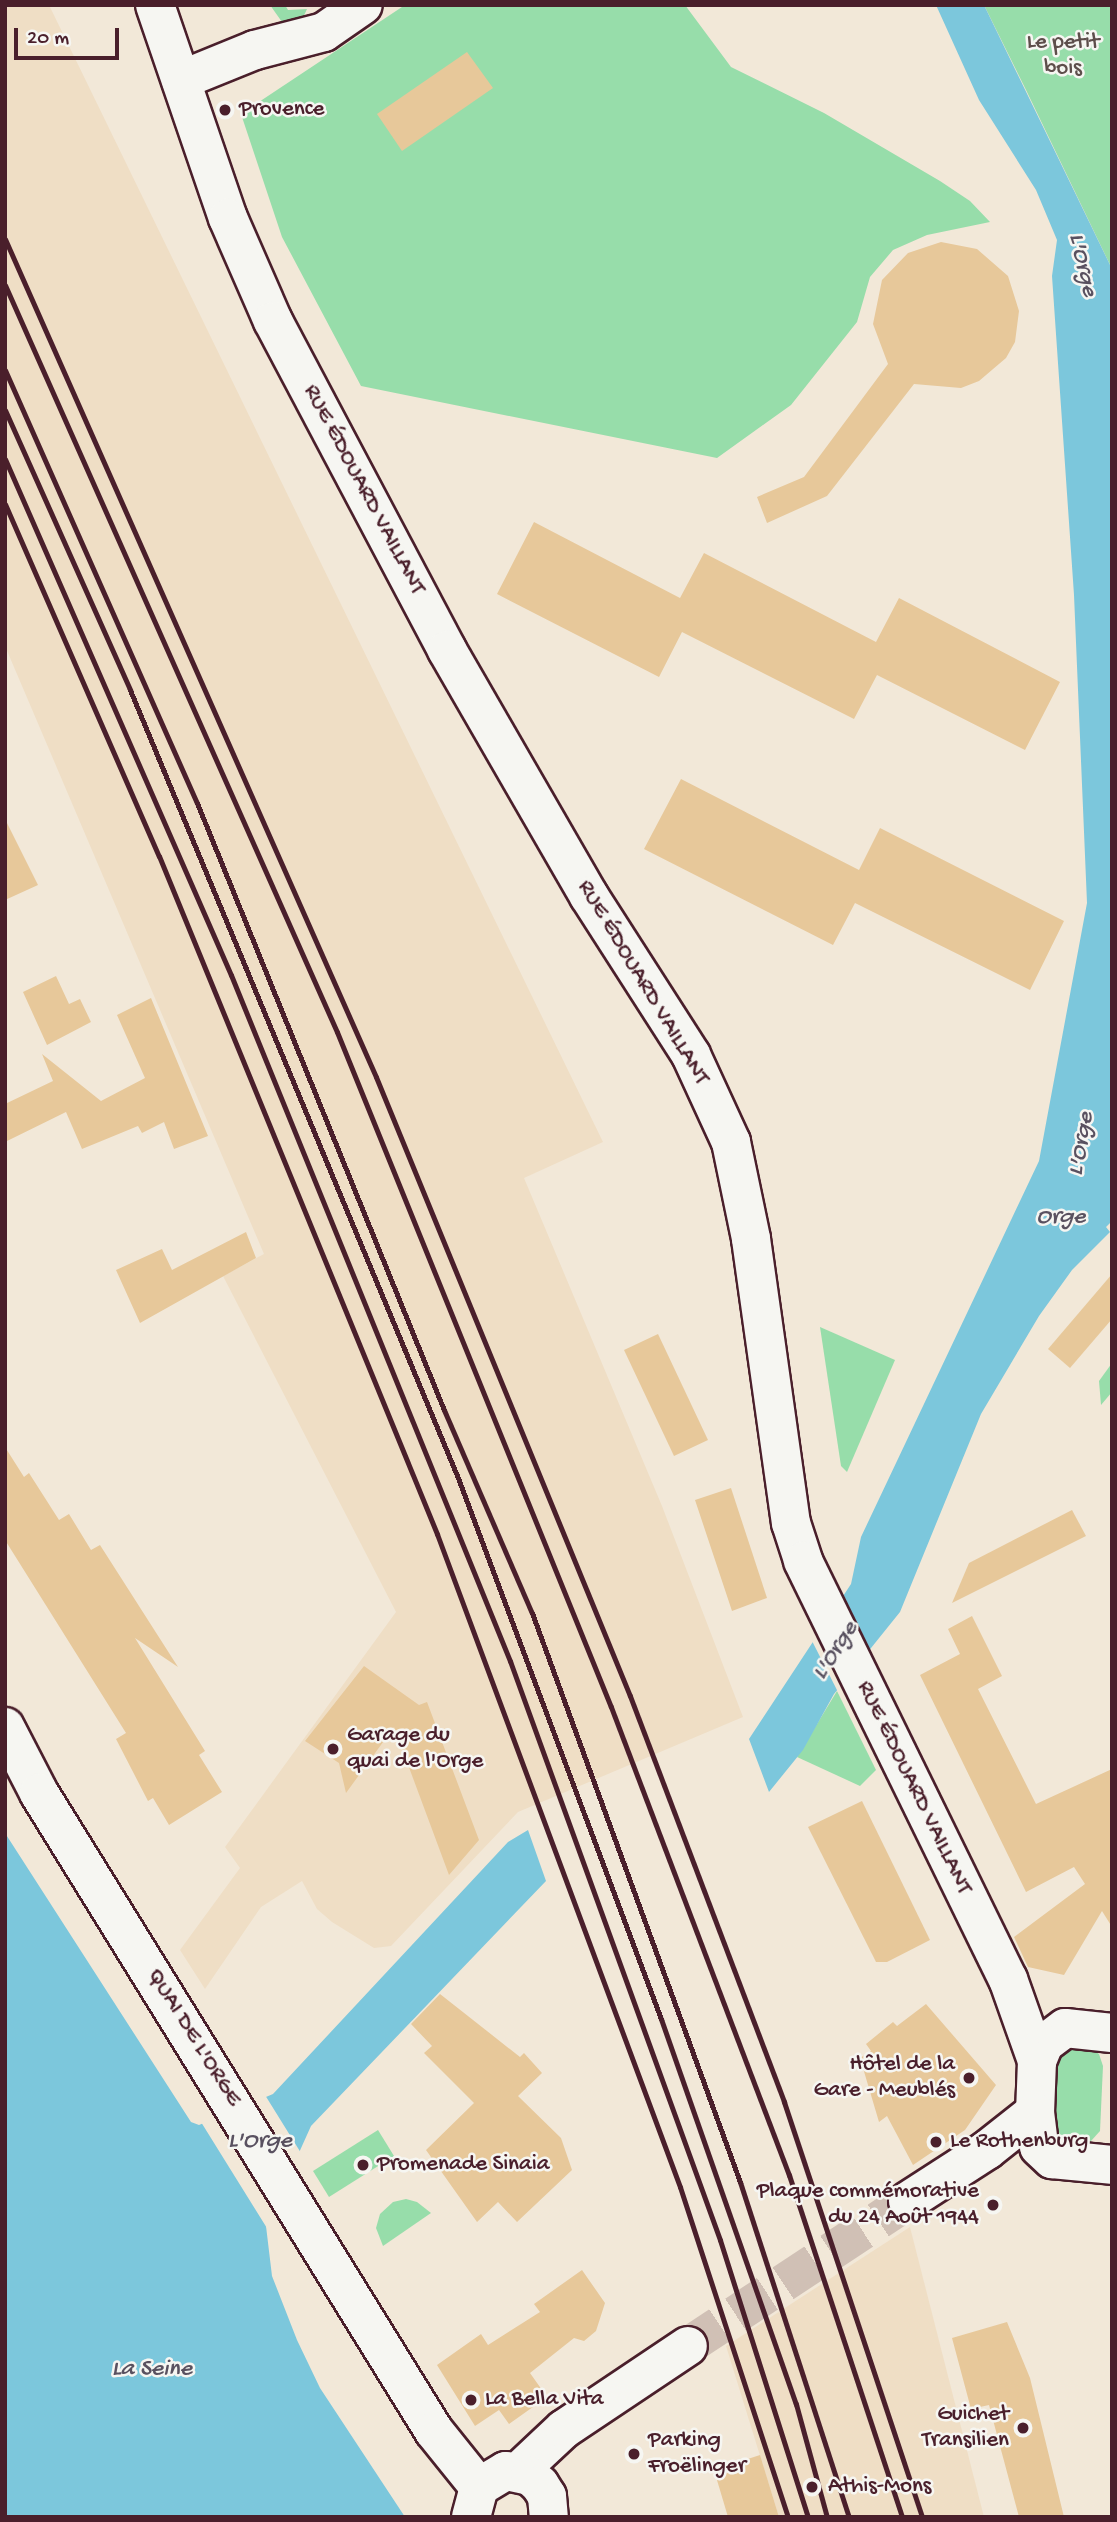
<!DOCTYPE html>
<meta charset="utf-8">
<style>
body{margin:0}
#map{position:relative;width:1117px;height:2522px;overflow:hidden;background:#f2e8d8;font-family:"Gochi Hand",sans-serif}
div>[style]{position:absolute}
.built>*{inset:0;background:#efdec5}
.green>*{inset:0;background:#97ddaa}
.water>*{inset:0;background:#7cc7dc}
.pier>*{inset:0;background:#f2e8d8}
.building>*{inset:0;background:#e7c89a}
.minor-tunnel>*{height:38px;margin-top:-19px;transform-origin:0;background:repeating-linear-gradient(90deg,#d0c0b5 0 38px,transparent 0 57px)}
.roads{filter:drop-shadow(2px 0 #4a1f2b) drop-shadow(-2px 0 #4a1f2b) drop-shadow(0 2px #4a1f2b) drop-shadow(0 -2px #4a1f2b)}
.minor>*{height:38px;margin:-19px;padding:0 19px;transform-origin:19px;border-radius:19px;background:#f6f6f2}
.major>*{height:38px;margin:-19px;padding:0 19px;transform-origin:19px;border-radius:19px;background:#f6f6f2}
.rail>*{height:5px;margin:-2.5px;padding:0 2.5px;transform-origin:2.5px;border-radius:2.5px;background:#4a1f2b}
.dots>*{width:19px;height:19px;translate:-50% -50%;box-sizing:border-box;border:4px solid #f6f6f2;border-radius:50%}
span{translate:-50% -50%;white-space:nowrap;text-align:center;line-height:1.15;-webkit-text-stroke:5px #f6f6f2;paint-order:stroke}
.park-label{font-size:23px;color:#5d4e4b}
.poi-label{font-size:23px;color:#4a1f2b}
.left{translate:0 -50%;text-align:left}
.right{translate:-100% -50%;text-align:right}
.street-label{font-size:23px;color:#4a1f2b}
.water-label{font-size:24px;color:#595160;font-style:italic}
.frame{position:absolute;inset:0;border:7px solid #4a1f2b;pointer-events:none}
.scale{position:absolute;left:14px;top:28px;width:105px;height:32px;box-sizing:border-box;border:4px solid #4a1f2b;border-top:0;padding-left:9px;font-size:21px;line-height:24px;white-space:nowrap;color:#4a1f2b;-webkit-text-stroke:5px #f6f6f2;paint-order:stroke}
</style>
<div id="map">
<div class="built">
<i style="clip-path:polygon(5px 5px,49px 5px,603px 1142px,524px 1178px,662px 1506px,743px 1717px,518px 1812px,391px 1946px,374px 1948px,332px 1922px,317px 1909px,302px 1881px,261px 1907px,205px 1989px,180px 1950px,240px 1868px,225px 1847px,396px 1612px,223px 1276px,264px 1254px,5px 646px)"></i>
<i style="clip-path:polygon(910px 2227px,984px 2517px,779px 2517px,726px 2346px)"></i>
</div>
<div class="green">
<i style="clip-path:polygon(270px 5px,285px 5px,288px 10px,307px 9px,302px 20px,282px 22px)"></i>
<i style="clip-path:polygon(405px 5px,685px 5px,731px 67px,824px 113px,940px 181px,970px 201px,990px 222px,927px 235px,893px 250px,870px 277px,857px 322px,791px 405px,717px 458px,361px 386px,282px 237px,241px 114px)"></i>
<i style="clip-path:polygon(984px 5px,1112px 5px,1112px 269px,1027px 92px)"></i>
<i style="clip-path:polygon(820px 1327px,895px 1360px,847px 1472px,841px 1466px)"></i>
<i style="clip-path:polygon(1112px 1363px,1112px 1392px,1101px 1405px,1099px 1381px)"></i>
<i style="clip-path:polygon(837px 1691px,876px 1770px,860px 1786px,797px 1757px)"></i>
<i style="clip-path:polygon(1067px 2047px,1090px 2047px,1099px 2054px,1103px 2066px,1100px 2131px,1091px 2141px,1076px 2145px,1062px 2138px,1054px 2123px,1055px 2063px)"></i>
<i style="clip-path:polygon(378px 2130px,394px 2156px,329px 2197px,313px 2171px)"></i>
<i style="clip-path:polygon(406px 2199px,417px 2202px,431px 2213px,383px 2246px,376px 2228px,380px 2214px,393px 2202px)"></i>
</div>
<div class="water">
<i style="clip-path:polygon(936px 5px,984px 5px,1112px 269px,1112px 1221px,1106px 1227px,1110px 1232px,1072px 1270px,1039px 1316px,981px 1414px,900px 1612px,834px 1694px,803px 1750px,769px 1792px,749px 1739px,851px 1584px,861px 1537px,1039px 1161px,1087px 903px,1074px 595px,1052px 276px,1057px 240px,1036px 190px,979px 100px)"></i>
<i style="clip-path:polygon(528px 1830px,546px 1881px,311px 2126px,266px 2226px,272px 2276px,297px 2340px,320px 2388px,405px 2517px,5px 2517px,5px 1833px,191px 2122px,199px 2125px,273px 2094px,508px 1842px)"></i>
</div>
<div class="pier">
<i style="clip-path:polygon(842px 1592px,873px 1656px,839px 1694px,811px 1639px)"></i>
<i style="clip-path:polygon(265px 2095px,301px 2153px,285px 2181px,270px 2233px,201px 2122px)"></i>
</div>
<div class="building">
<i style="clip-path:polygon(467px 52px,493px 88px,402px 151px,377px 114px)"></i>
<i style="clip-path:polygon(941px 242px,977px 249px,1008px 276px,1019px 311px,1015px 342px,1006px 358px,979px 381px,961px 388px,914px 384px,827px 496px,767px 523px,757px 497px,804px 477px,888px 364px,873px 324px,882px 280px,908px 253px)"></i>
<i style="clip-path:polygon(534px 522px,680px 598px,704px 553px,876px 642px,899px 598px,1060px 682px,1025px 750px,877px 675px,854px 719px,682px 632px,659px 677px,497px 594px)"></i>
<i style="clip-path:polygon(681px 779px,859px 870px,880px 828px,1064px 921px,1030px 990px,855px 903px,833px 945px,644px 849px)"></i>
<i style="clip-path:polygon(5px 819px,38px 885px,5px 900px)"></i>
<i style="clip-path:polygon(56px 976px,69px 1004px,80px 999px,91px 1022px,47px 1045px,23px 992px)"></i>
<i style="clip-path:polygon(151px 998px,208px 1136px,174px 1149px,164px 1122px,142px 1133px,138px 1126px,82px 1149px,66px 1112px,5px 1142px,5px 1104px,53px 1081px,42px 1054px,101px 1101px,145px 1078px,117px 1015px)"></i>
<i style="clip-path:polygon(246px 1232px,256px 1258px,140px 1323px,116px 1270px,162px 1249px,172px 1270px)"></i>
<i style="clip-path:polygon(1112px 1274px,1112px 1319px,1070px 1368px,1048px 1349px)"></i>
<i style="clip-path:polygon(658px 1334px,708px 1440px,674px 1456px,624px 1350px)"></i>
<i style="clip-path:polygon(5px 1447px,24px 1477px,29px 1473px,59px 1520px,69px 1514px,91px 1550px,100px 1545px,178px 1667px,135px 1638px,205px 1751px,199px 1755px,222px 1792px,169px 1825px,153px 1798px,148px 1801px,116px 1739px,126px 1733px,5px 1540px)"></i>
<i style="clip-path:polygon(731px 1488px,767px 1598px,732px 1611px,695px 1500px)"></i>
<i style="clip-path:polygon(1072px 1510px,1086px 1536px,952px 1603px,969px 1563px)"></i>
<i style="clip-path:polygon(972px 1616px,1002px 1676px,978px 1689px,1036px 1804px,1112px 1769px,1112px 1927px,1102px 1911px,1064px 1975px,1028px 1967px,1014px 1937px,1085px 1884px,1074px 1867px,1026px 1892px,920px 1675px,960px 1654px,948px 1629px)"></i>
<i style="clip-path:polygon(364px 1666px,419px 1705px,427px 1702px,479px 1840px,449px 1875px,394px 1727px,346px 1793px,339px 1763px,305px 1741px)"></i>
<i style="clip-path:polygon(862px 1801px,930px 1940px,887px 1962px,876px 1962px,808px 1827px)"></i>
<i style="clip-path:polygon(440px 1994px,520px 2057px,524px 2053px,542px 2073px,518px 2096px,561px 2138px,572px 2170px,517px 2222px,498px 2202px,477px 2222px,426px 2150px,474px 2103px,424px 2053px,432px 2046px,411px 2024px)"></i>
<i style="clip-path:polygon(926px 2004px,996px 2085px,965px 2130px,913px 2165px,887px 2116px,879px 2122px,860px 2058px,871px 2051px,866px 2044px,893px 2022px,897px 2026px)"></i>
<i style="clip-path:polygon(582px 2270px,605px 2303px,596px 2331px,584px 2341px,574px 2338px,530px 2373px,547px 2397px,509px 2424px,499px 2410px,475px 2426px,437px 2365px,481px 2334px,488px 2345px,540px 2312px,534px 2304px)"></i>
<i style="clip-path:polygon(1007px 2322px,1030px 2378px,1064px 2517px,1019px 2517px,989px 2405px,971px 2409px,952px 2338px)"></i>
<i style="clip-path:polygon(760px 2455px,779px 2517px,728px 2517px,714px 2470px)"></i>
</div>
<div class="minor-tunnel">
<i style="left:688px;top:2346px;width:263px;rotate:-33.4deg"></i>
</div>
<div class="roads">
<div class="minor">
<i style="left:155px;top:5px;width:225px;rotate:71.1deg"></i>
<i style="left:228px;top:218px;width:112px;rotate:66.4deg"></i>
<i style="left:273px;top:321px;width:372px;rotate:62.1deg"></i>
<i style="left:447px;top:650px;width:284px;rotate:60deg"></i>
<i style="left:589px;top:896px;width:189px;rotate:57.3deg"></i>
<i style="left:691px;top:1055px;width:96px;rotate:65.3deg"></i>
<i style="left:731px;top:1142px;width:99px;rotate:78.3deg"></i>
<i style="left:751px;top:1239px;width:287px;rotate:82deg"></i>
<i style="left:791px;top:1523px;width:40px;rotate:72deg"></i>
<i style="left:803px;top:1561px;width:466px;rotate:63.9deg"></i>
<i style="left:1008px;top:1979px;width:87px;rotate:70.5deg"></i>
<i style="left:181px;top:80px;width:80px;rotate:-22.1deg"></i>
<i style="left:255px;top:50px;width:71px;rotate:-14.6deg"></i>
<i style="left:324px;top:32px;width:47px;rotate:-34.7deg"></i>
<i style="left:1112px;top:2033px;width:47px;rotate:-173.9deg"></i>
<i style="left:1065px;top:2028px;width:26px;rotate:143deg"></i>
<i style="left:1044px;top:2044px;width:18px;rotate:112deg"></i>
<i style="left:1037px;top:2061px;width:51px;rotate:92.2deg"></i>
<i style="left:1035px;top:2112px;width:35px;rotate:83deg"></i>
<i style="left:1039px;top:2147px;width:18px;rotate:43deg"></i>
<i style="left:1052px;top:2159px;width:60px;rotate:5.7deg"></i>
<i style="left:908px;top:2201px;width:94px;rotate:-32.8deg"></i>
<i style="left:987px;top:2150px;width:61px;rotate:-38.4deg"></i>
<i style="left:518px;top:2472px;width:63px;rotate:-43.1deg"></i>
<i style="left:564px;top:2429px;width:149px;rotate:-33.8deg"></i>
</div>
<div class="major">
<i style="left:5px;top:1727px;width:74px;rotate:62.7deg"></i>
<i style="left:39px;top:1793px;width:750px;rotate:58.24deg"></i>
<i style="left:434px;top:2431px;width:72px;rotate:51.2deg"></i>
<i style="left:471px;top:2517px;width:31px;rotate:-75deg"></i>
<i style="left:479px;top:2487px;width:31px;rotate:-31deg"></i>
<i style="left:506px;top:2471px;width:25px;rotate:12deg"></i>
<i style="left:530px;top:2476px;width:13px;rotate:42deg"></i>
<i style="left:540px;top:2485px;width:13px;rotate:58deg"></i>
<i style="left:547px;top:2496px;width:21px;rotate:85deg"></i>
</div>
</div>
<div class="rail">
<i style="left:5px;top:239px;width:916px;rotate:66.12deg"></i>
<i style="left:376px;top:1077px;width:669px;rotate:67.69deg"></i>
<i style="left:630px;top:1696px;width:434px;rotate:69.2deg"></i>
<i style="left:784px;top:2102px;width:437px;rotate:71.6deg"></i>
<i style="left:5px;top:285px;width:817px;rotate:66.04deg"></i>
<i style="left:337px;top:1032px;width:728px;rotate:67.91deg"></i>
<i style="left:611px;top:1707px;width:501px;rotate:69.18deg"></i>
<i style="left:789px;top:2175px;width:360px;rotate:71.7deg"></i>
<i style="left:5px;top:370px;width:474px;rotate:66.1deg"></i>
<i style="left:197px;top:803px;width:655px;rotate:67.86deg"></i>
<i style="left:444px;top:1410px;width:221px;rotate:66.6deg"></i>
<i style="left:532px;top:1613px;width:606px;rotate:69.92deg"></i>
<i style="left:740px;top:2182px;width:352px;rotate:72deg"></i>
<i style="left:5px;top:410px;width:307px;rotate:65.9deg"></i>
<i style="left:130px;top:690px;width:854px;rotate:67.4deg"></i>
<i style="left:458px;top:1478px;width:578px;rotate:69.43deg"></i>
<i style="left:661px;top:2019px;width:408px;rotate:70.7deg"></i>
<i style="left:796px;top:2404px;width:117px;rotate:74.7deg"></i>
<i style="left:5px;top:459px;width:563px;rotate:66.35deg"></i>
<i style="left:231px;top:975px;width:741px;rotate:67.87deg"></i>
<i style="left:510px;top:1661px;width:616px;rotate:70.06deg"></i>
<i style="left:720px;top:2240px;width:291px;rotate:72.4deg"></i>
<i style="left:5px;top:504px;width:384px;rotate:66.4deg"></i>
<i style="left:159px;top:856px;width:733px;rotate:67.7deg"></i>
<i style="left:437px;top:1534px;width:697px;rotate:69.59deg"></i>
<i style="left:680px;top:2187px;width:347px;rotate:71.9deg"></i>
</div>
<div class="dots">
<i style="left:225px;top:110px;background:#4a1f2b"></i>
<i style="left:333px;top:1749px;background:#4a1f2b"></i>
<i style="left:969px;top:2078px;background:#4a1f2b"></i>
<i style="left:936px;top:2142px;background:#4a1f2b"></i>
<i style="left:363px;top:2165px;background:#4a1f2b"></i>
<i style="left:993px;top:2205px;background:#4a1f2b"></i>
<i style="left:471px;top:2400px;background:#4a1f2b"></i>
<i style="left:1023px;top:2428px;background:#4a1f2b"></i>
<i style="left:634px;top:2454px;background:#4a1f2b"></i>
<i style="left:812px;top:2487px;background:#4a1f2b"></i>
</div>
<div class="park-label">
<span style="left:1063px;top:56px">Le petit<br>bois</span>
</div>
<div class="poi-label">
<span class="left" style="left:239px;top:110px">Provence</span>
<span class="left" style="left:347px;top:1749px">Garage du<br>quai de l'Orge</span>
<span class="right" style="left:955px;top:2078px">Hôtel de la<br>Gare - Meublés</span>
<span class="left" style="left:950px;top:2142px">Le Rothenburg</span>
<span class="left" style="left:377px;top:2165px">Promenade Sinaia</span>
<span class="right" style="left:979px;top:2205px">Plaque commémorative<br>du 24 Août 1944</span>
<span class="left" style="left:485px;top:2400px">La Bella Vita</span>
<span class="right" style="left:1009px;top:2428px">Guichet<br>Transilien</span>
<span class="left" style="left:648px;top:2454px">Parking<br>Froëlinger</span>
<span class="left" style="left:828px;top:2487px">Athis-Mons</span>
</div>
<div class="street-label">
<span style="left:363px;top:490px;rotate:62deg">RUE ÉDOUARD VAILLANT</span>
<span style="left:642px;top:983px;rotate:59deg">RUE ÉDOUARD VAILLANT</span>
<span style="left:913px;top:1788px;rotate:64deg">RUE ÉDOUARD VAILLANT</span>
<span style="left:193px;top:2038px;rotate:58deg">QUAI DE L'ORGE</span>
</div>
<div class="water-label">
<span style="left:1082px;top:265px;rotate:77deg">L'Orge</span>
<span style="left:1082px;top:1144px;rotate:-80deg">L'Orge</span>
<span style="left:1061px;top:1218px">Orge</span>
<span style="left:836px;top:1651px;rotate:-57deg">L'Orge</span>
<span style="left:260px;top:2142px">L'Orge</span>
<span style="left:152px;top:2370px">La Seine</span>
</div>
<div class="frame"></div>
<div class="scale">20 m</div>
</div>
